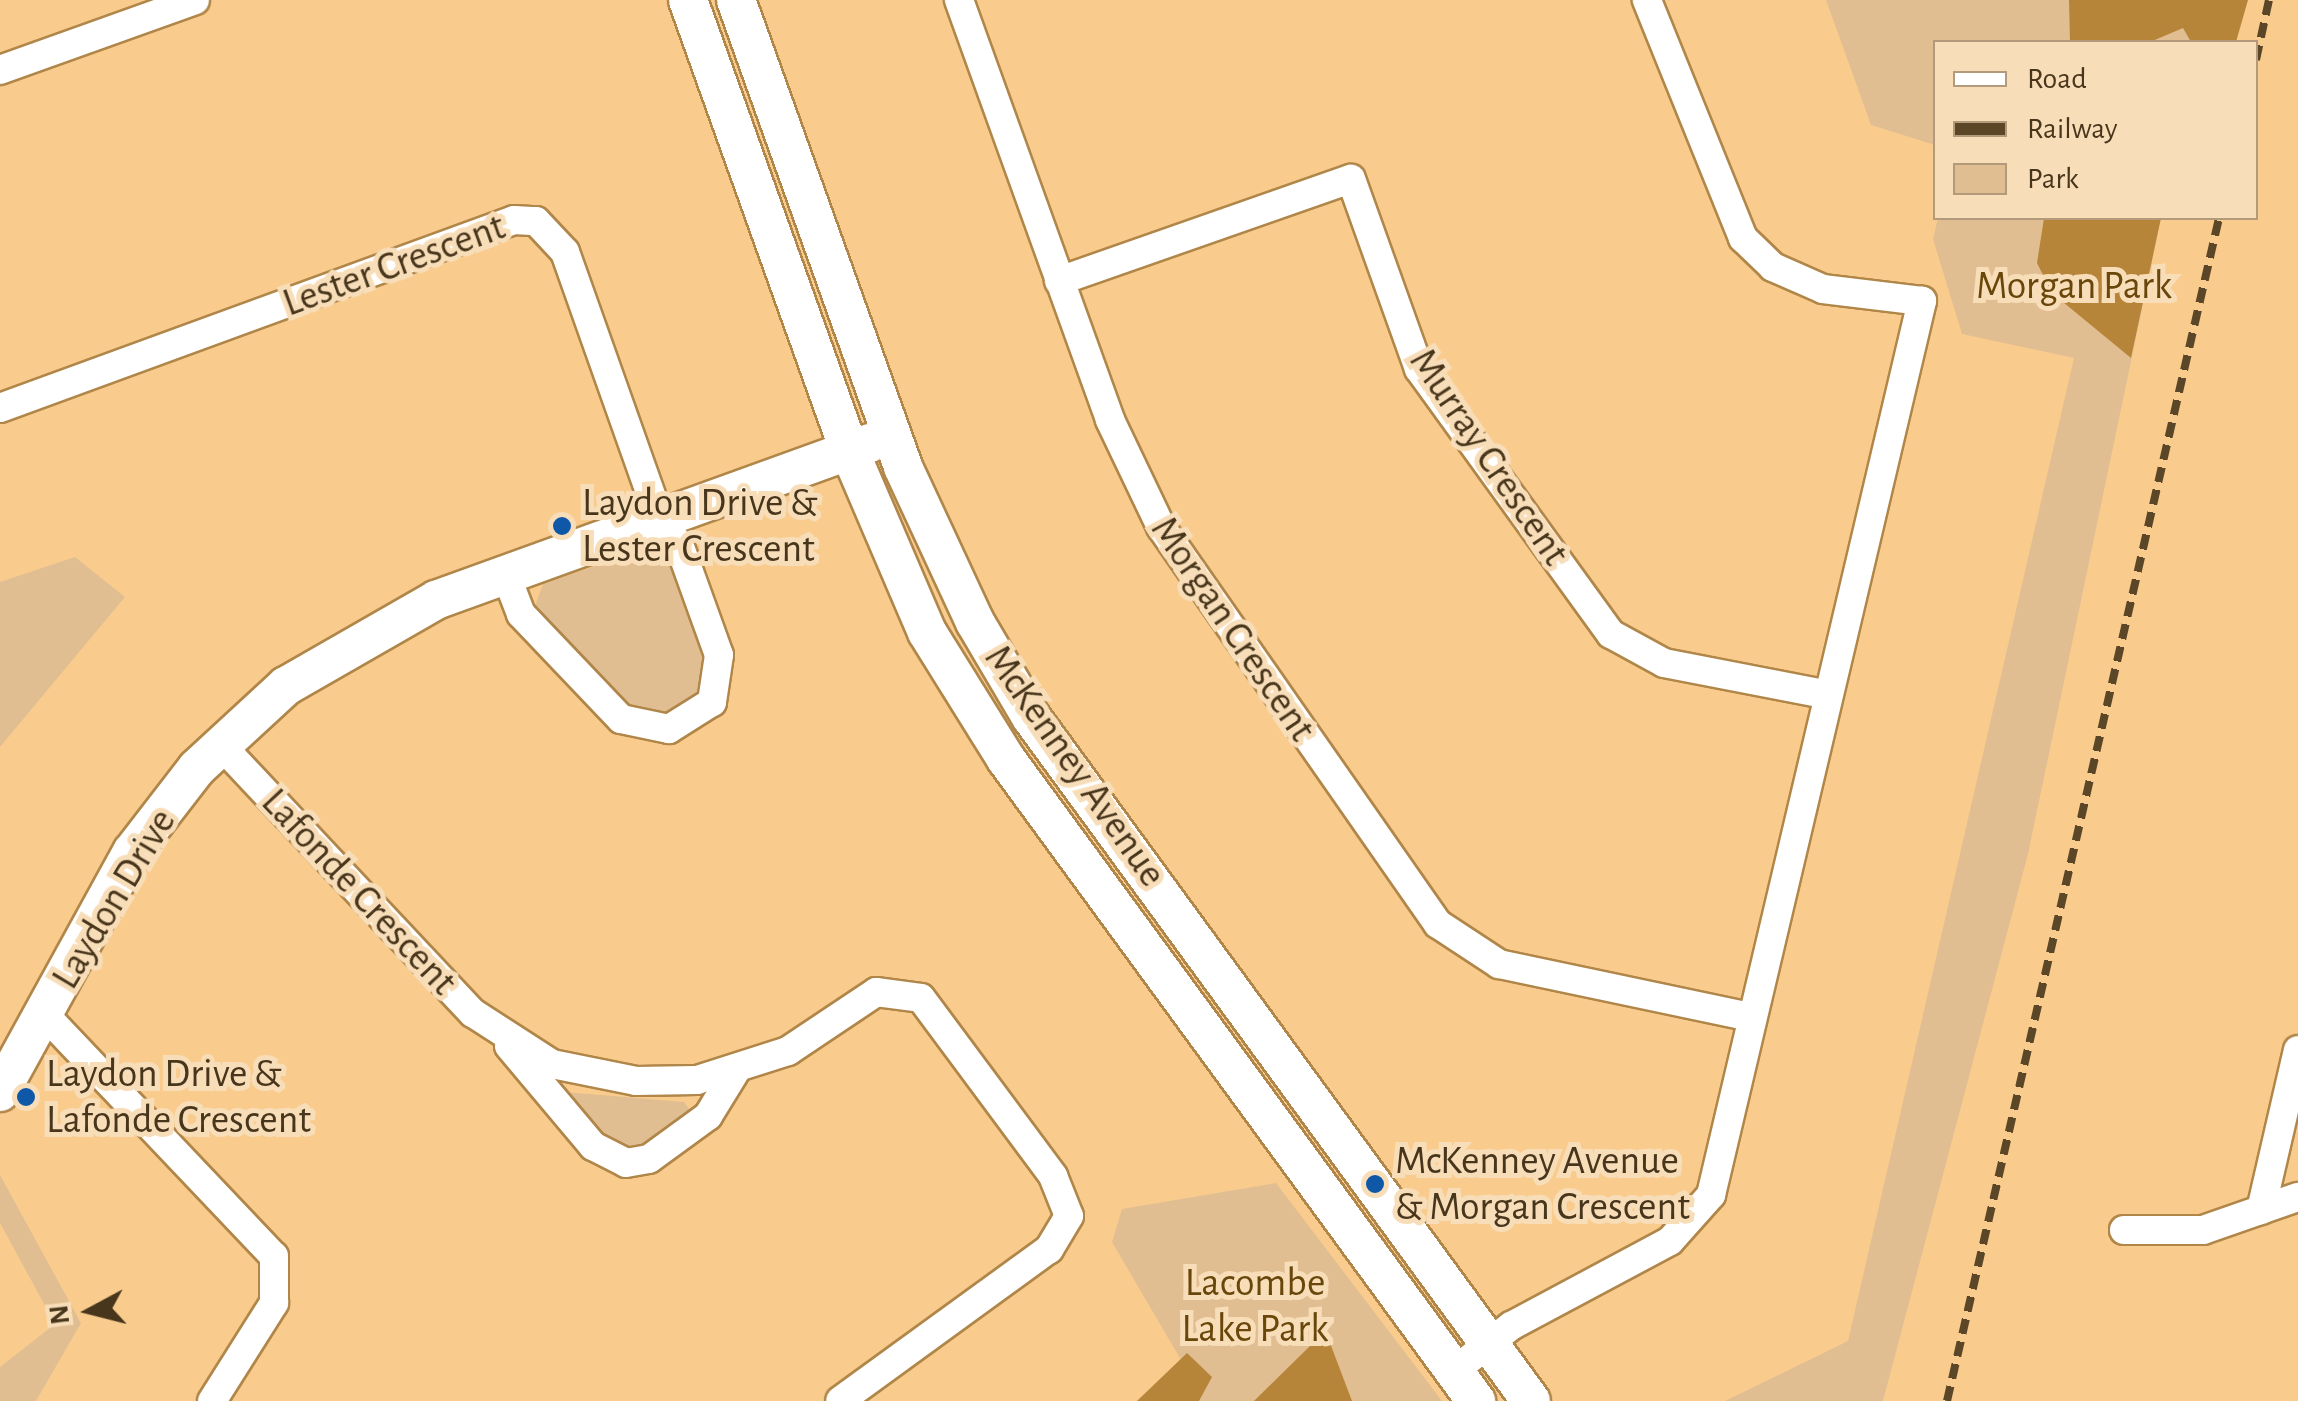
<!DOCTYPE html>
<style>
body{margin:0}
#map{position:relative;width:2298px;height:1401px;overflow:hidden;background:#f9cc8e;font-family:"Alegreya Sans",sans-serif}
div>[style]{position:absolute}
.green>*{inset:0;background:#e0be91}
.forest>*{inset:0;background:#b78539}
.roads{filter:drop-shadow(2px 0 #b08649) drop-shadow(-2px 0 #b08649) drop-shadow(0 2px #b08649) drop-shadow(0 -2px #b08649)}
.street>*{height:28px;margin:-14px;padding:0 14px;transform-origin:14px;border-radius:14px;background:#fff}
.secondary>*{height:38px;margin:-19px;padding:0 19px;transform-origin:19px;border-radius:19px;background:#fff}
.rail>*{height:8px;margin-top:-4px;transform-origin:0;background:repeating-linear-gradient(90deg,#5b4628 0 15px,transparent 0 23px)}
.dots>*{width:28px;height:28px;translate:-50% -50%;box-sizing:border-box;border:5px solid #f8ddb9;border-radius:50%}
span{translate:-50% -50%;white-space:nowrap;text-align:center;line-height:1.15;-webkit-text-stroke:10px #f8ddb9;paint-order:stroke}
.street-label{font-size:40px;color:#48361c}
.park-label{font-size:40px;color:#69470b}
.poi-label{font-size:40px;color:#48361c}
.left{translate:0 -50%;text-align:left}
.legend{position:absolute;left:1933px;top:40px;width:325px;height:180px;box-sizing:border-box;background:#f8ddb9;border:2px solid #b29a7a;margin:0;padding:12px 18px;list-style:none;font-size:30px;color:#48361c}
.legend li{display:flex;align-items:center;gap:20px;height:50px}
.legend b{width:50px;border:2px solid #b29a7a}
.north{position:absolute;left:40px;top:1261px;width:100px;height:100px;-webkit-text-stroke:8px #f8ddb9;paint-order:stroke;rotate:263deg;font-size:28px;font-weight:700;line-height:40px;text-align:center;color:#48361c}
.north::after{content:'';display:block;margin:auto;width:35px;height:45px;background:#48361c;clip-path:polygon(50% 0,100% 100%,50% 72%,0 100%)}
</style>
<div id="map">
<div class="green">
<i style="clip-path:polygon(1826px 0,2208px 0,2199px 42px,1936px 42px,1935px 145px,1871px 125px)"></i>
<i style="clip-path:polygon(1938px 218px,2161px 218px,2028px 854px,1883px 1401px,1725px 1401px,1848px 1341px,2074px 358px,1962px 334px,1933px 239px)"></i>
<i style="clip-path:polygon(655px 545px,666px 553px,706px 662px,699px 699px,665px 718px,631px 710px,535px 606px,543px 584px)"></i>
<i style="clip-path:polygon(75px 557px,125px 597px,0 747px,0 582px)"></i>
<i style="clip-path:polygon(565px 1092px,684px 1102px,691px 1112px,646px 1147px,613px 1146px)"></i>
<i style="clip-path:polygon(0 1175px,81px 1323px,36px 1401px,0 1401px,0 1367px,55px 1324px,0 1223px)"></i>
<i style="clip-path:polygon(1276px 1183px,1442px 1401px,1137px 1401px,1181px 1360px,1112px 1242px,1122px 1209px)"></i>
</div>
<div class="forest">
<i style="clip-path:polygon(2069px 0,2248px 0,2236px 42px,2191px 42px,2183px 28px,2150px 42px,2070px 42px)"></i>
<i style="clip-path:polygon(2044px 218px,2161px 218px,2131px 358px,2052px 293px,2037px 263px)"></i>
<i style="clip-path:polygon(1330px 1343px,1352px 1401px,1254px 1401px,1310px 1346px)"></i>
<i style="clip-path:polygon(1187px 1353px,1212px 1377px,1199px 1401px,1137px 1401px)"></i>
</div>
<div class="roads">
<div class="street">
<i style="left:959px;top:0;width:446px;rotate:70.2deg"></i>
<i style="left:1110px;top:420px;width:119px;rotate:64.5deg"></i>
<i style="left:1161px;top:527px;width:484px;rotate:55.1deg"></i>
<i style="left:1438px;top:924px;width:73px;rotate:33.3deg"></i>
<i style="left:1499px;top:964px;width:257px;rotate:11.9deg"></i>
<i style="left:0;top:70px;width:207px;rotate:-19.7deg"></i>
<i style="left:1059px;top:281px;width:309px;rotate:-19.3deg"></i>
<i style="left:1351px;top:179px;width:202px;rotate:70.3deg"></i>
<i style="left:1419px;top:369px;width:327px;rotate:54.1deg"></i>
<i style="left:1611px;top:634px;width:60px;rotate:28.7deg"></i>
<i style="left:1664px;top:663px;width:167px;rotate:11deg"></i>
<i style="left:0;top:408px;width:547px;rotate:-20.09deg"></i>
<i style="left:514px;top:220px;width:22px;rotate:3deg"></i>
<i style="left:536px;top:221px;width:42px;rotate:46.9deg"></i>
<i style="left:565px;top:252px;width:284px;rotate:70.5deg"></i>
<i style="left:660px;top:520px;width:31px;rotate:52deg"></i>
<i style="left:679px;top:544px;width:118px;rotate:70.2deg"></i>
<i style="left:719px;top:655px;width:48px;rotate:98.5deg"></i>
<i style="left:712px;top:702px;width:51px;rotate:147.9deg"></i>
<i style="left:669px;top:729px;width:49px;rotate:-168.2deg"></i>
<i style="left:621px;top:719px;width:145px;rotate:-133.6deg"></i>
<i style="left:521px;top:614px;width:42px;rotate:-111deg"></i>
<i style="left:220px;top:744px;width:369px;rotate:46.8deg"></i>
<i style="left:473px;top:1013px;width:94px;rotate:32.8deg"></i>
<i style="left:552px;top:1064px;width:86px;rotate:11.4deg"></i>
<i style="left:636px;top:1081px;width:61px;rotate:-0.9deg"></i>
<i style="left:697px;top:1080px;width:96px;rotate:-17.7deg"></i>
<i style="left:788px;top:1051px;width:106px;rotate:-33.8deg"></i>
<i style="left:876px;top:992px;width:45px;rotate:7.6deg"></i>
<i style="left:921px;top:998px;width:222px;rotate:53.4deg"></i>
<i style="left:1053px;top:1176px;width:43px;rotate:68.2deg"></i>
<i style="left:1069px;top:1216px;width:39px;rotate:121deg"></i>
<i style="left:1049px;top:1249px;width:258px;rotate:144deg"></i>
<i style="left:45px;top:1015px;width:332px;rotate:46.5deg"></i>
<i style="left:274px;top:1256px;width:47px;rotate:90deg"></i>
<i style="left:274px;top:1303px;width:116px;rotate:122.3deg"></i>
<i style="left:509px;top:1046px;width:131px;rotate:50deg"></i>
<i style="left:593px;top:1146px;width:37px;rotate:27deg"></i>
<i style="left:626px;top:1163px;width:23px;rotate:-10deg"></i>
<i style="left:649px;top:1159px;width:73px;rotate:-36.1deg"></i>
<i style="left:708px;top:1116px;width:52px;rotate:-58.5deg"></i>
<i style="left:2261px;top:1210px;width:164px;rotate:-77deg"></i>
<i style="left:2124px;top:1230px;width:79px"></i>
<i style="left:2203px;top:1230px;width:101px;rotate:-19.2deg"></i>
<i style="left:1454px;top:1371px;width:73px;rotate:-38.3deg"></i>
<i style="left:1511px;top:1326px;width:180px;rotate:-28.1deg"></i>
<i style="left:1670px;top:1241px;width:62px;rotate:-48.3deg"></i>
<i style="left:1711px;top:1195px;width:919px;rotate:-76.72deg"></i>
<i style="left:1922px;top:301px;width:100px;rotate:-173.1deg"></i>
<i style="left:1823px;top:289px;width:55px;rotate:-156.3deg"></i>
<i style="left:1773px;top:267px;width:42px;rotate:-136deg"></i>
<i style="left:1743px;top:238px;width:257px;rotate:-112deg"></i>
</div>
<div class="secondary">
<i style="left:688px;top:0;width:478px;rotate:70.3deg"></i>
<i style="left:849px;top:450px;width:198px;rotate:66.8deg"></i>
<i style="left:927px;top:632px;width:150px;rotate:58.1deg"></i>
<i style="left:1006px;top:759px;width:796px;rotate:53.79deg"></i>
<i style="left:736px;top:0;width:496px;rotate:70.3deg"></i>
<i style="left:903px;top:467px;width:171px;rotate:65.1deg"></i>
<i style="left:975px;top:622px;width:110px;rotate:59.5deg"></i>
<i style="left:1031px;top:717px;width:847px;rotate:53.83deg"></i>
<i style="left:0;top:1092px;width:274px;rotate:-61.2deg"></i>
<i style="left:132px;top:852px;width:106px;rotate:-52.3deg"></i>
<i style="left:197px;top:768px;width:121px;rotate:-42.7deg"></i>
<i style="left:286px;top:686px;width:173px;rotate:-29.8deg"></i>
<i style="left:436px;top:600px;width:462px;rotate:-19.9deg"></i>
</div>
</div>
<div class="rail">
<i style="left:2256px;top:60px;width:61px;rotate:-77.8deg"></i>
<i style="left:1947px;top:1401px;width:1214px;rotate:-77.05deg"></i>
</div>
<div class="dots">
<i style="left:562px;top:526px;background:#0e58a7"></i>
<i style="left:26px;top:1097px;background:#0e58a7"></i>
<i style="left:1375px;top:1184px;background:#0e58a7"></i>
</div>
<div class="street-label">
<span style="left:394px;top:265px;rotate:-20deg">Lester Crescent</span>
<span style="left:1489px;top:457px;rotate:56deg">Murray Crescent</span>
<span style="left:1233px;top:629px;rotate:56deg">Morgan Crescent</span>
<span style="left:1075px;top:766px;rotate:55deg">McKenney Avenue</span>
<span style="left:359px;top:892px;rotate:47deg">Lafonde Crescent</span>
<span style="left:114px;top:899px;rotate:-59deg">Laydon Drive</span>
</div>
<div class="park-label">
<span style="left:2074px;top:286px">Morgan Park</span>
<span style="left:1255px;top:1306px">Lacombe<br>Lake Park</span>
</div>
<div class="poi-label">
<span class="left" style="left:582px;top:526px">Laydon Drive &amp;<br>Lester Crescent</span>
<span class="left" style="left:46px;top:1097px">Laydon Drive &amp;<br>Lafonde Crescent</span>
<span class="left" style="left:1395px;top:1184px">McKenney Avenue<br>&amp; Morgan Crescent</span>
</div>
<ul class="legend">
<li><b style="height:12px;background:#fff"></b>Road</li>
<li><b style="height:12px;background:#5b4628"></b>Railway</li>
<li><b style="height:28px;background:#e0be91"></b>Park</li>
</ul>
<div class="north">N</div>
</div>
